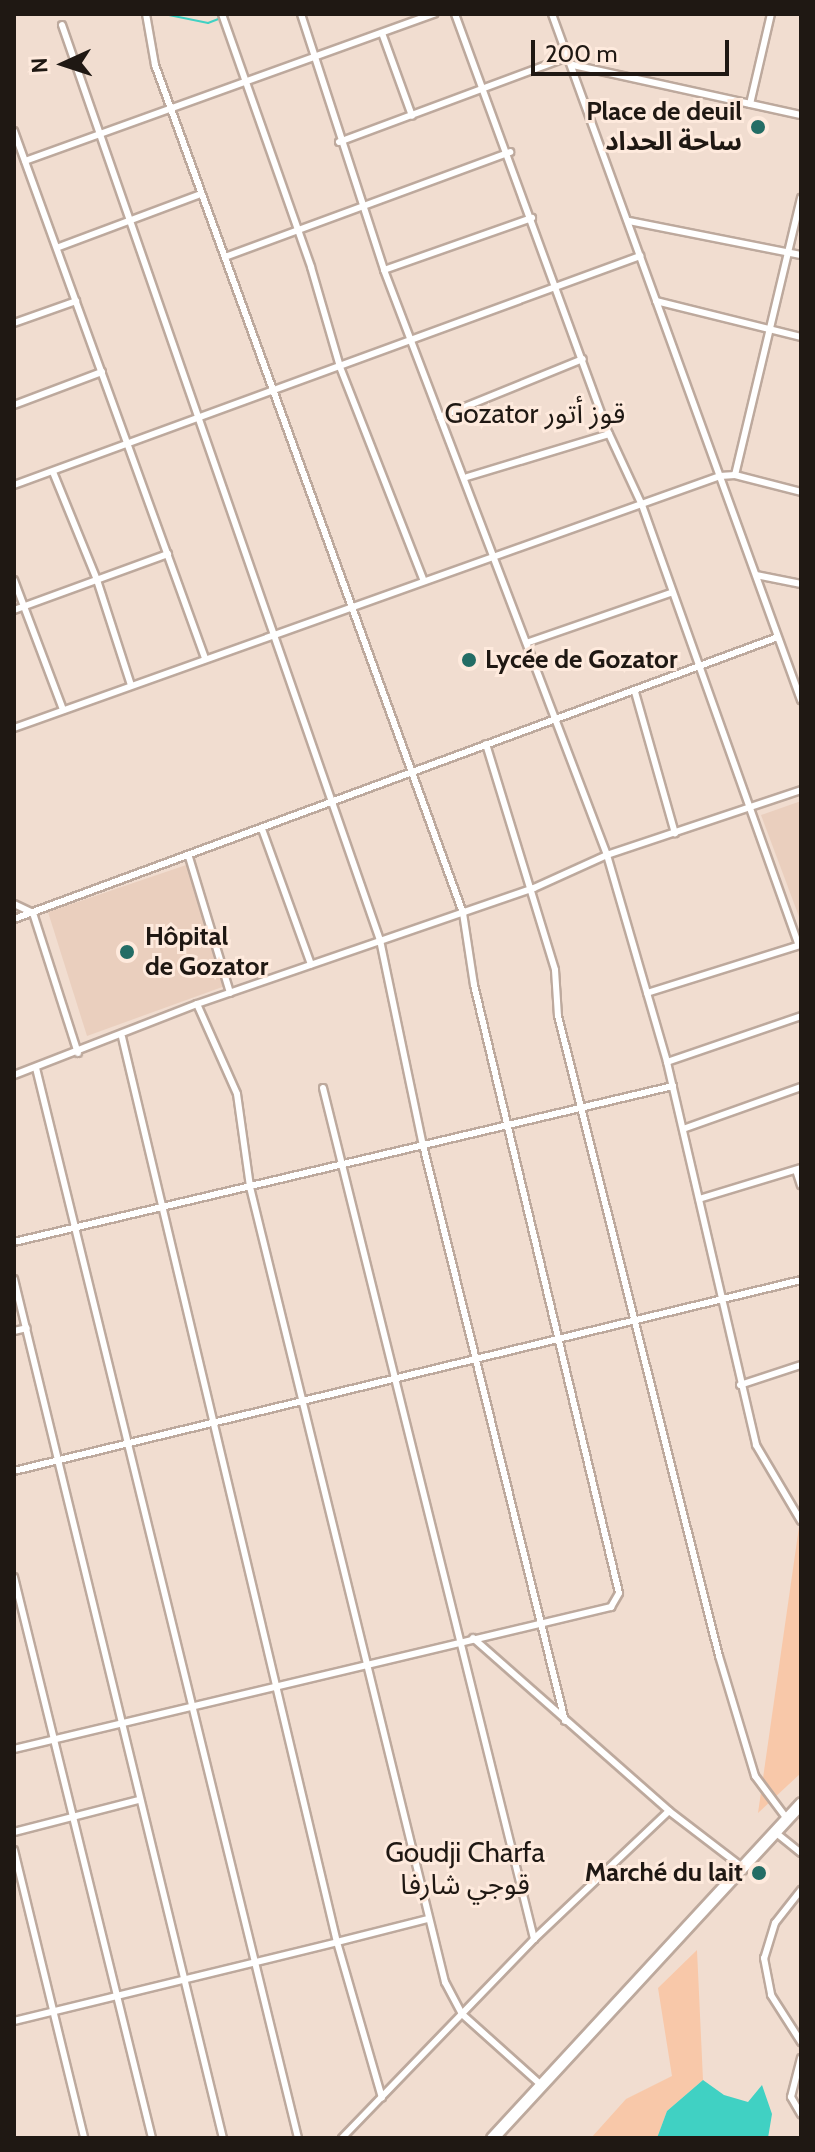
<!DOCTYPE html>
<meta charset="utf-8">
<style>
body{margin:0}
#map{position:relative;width:815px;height:2152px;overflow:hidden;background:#f1ddd0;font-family:Cabin,"Noto Sans Arabic",sans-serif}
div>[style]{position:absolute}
.built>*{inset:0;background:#eacfbe}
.green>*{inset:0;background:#f8c8a9}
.water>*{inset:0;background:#40d1c3}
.stream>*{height:2px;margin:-1px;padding:0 1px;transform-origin:1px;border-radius:1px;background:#40d1c3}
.roads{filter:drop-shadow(2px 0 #bda99d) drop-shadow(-2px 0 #bda99d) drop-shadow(0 2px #bda99d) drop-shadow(0 -2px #bda99d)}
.minor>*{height:6px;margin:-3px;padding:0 3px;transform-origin:3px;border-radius:3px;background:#fff}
.trunk>*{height:11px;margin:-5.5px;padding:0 5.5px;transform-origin:5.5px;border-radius:5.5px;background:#fff}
.dots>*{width:22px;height:22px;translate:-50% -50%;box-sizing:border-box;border:4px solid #feeadd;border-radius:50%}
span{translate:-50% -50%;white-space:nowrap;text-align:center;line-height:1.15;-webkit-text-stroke:6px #feeadd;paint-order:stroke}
.poi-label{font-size:26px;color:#1f1813;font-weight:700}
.right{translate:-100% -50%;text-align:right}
.left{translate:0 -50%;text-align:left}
.neighbourhood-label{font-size:28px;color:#1f1813}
.frame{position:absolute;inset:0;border:16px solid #1f1813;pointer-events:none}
.north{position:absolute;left:24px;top:24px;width:80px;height:80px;-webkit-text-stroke:6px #feeadd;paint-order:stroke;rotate:267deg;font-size:22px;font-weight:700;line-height:32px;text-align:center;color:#1f1813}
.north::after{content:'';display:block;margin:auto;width:28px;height:36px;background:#1f1813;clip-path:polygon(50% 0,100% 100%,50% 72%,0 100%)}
.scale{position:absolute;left:531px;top:40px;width:198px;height:36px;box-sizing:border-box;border:4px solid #1f1813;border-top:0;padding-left:10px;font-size:24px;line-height:28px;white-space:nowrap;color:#1f1813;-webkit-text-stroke:6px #feeadd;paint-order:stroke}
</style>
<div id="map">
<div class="built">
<i style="clip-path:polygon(801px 801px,801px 922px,761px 815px)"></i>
<i style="clip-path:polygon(195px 862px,225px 986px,87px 1036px,48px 912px)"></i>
</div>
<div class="green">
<i style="clip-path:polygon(801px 1513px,801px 1773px,758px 1813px)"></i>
<i style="clip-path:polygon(697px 1950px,703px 2080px,667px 2111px,657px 2138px,591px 2138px,626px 2099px,672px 2076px,658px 1988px)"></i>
</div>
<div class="water">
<i style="clip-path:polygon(703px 2080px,724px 2095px,748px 2102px,762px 2085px,772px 2114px,768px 2138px,657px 2138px,667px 2111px)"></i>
</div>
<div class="stream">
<i style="left:164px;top:14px;width:45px;rotate:11.6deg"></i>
<i style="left:208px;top:23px;width:25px;rotate:-21deg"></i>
</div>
<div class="roads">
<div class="minor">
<i style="left:222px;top:14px;width:268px;rotate:70.6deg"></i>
<i style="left:311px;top:267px;width:104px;rotate:73.8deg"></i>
<i style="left:340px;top:367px;width:228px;rotate:68.6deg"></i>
<i style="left:301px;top:14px;width:269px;rotate:72deg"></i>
<i style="left:384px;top:270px;width:626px;rotate:69.13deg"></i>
<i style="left:607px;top:855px;width:216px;rotate:73.8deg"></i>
<i style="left:667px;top:1062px;width:393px;rotate:76.9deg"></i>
<i style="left:756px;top:1445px;width:88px;rotate:59.4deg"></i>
<i style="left:455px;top:14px;width:447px;rotate:69.9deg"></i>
<i style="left:609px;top:434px;width:78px;rotate:65.1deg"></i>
<i style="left:642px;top:505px;width:467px;rotate:70.4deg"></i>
<i style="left:552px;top:14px;width:730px;rotate:70.05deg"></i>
<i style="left:62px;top:25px;width:969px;rotate:70.84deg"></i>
<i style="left:380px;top:940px;width:209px;rotate:78.2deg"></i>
<i style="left:423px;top:1145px;width:593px;rotate:76.15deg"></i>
<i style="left:382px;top:33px;width:88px;rotate:70.1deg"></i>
<i style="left:573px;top:65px;width:233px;rotate:12.4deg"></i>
<i style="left:750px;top:104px;width:92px;rotate:-76.9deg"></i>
<i style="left:14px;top:131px;width:561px;rotate:70.08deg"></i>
<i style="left:339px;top:142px;width:246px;rotate:-20.4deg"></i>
<i style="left:25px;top:161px;width:435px;rotate:-19.8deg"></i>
<i style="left:629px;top:221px;width:175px;rotate:11.2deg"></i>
<i style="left:59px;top:247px;width:152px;rotate:-20.5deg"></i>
<i style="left:225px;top:257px;width:304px;rotate:-20.2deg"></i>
<i style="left:384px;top:270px;width:157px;rotate:-19.4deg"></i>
<i style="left:656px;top:301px;width:149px;rotate:13.9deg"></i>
<i style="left:14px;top:323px;width:66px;rotate:-19.5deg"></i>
<i style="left:14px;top:405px;width:94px;rotate:-20.6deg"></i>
<i style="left:440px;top:417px;width:154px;rotate:-22.1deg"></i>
<i style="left:53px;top:472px;width:117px;rotate:67.8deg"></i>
<i style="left:97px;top:580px;width:110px;rotate:72.1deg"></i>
<i style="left:735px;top:475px;width:285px;rotate:-76.6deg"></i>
<i style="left:467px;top:477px;width:148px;rotate:-16.8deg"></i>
<i style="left:14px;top:485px;width:667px;rotate:-20.09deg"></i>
<i style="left:756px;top:575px;width:46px;rotate:11.3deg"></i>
<i style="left:14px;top:580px;width:139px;rotate:69.3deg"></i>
<i style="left:14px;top:610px;width:164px;rotate:-20deg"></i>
<i style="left:529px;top:642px;width:152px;rotate:-19.1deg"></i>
<i style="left:635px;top:692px;width:147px;rotate:74.2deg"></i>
<i style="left:14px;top:728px;width:750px;rotate:-19.64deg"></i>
<i style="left:720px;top:476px;width:15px;rotate:-4deg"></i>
<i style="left:735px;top:475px;width:68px;rotate:14.4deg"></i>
<i style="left:486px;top:744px;width:236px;rotate:73deg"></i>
<i style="left:555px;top:970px;width:46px;rotate:86.3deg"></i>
<i style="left:558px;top:1016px;width:660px;rotate:75.88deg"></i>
<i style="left:719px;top:1656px;width:125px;rotate:73.3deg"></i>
<i style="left:755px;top:1776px;width:54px;rotate:53.3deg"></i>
<i style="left:262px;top:829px;width:144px;rotate:70.1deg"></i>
<i style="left:189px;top:857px;width:142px;rotate:73.2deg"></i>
<i style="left:14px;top:904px;width:21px;rotate:25deg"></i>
<i style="left:33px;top:913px;width:147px;rotate:72.2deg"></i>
<i style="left:14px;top:919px;width:814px;rotate:-20.26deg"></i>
<i style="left:647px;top:993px;width:160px;rotate:-17.4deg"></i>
<i style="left:197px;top:1004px;width:98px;rotate:66deg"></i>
<i style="left:237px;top:1094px;width:94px;rotate:82deg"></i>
<i style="left:250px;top:1187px;width:819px;rotate:76.22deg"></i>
<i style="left:445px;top:1982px;width:36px;rotate:62deg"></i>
<i style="left:462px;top:2014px;width:106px;rotate:41.9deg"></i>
<i style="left:122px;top:1037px;width:930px;rotate:76.64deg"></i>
<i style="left:337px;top:1942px;width:94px;rotate:-14.2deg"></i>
<i style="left:667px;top:1062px;width:142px;rotate:-18.9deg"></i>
<i style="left:36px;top:1068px;width:1102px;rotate:76.24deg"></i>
<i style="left:14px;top:1075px;width:196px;rotate:-21.2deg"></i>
<i style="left:197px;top:1004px;width:356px;rotate:-19deg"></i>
<i style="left:534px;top:888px;width:80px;rotate:-24.3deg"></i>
<i style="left:607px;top:855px;width:205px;rotate:-18.5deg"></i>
<i style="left:323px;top:1088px;width:877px;rotate:76.07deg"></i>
<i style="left:683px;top:1129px;width:125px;rotate:-19.6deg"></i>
<i style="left:796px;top:1170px;width:16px;rotate:72deg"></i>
<i style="left:699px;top:1199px;width:107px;rotate:-16.9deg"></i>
<i style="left:14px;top:1242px;width:677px;rotate:-13.32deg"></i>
<i style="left:14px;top:1279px;width:884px;rotate:76.33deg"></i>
<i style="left:14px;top:1331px;width:13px;rotate:-13deg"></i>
<i style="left:740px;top:1385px;width:64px;rotate:-18.2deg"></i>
<i style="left:14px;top:1471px;width:810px;rotate:-13.64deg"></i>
<i style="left:14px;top:1577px;width:578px;rotate:76.18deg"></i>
<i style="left:473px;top:1638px;width:261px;rotate:41.4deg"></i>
<i style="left:669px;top:1811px;width:91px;rotate:37.4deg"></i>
<i style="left:14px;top:1749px;width:614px;rotate:-13.38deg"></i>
<i style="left:611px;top:1607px;width:16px;rotate:-60deg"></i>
<i style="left:619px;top:1593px;width:625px;rotate:-103.41deg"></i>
<i style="left:474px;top:985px;width:73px;rotate:-98.7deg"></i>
<i style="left:463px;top:913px;width:902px;rotate:-109.96deg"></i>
<i style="left:155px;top:65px;width:52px;rotate:-100deg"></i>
<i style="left:14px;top:1832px;width:129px;rotate:-14.4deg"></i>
<i style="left:775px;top:1832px;width:33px;rotate:39deg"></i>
<i style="left:14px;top:1850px;width:296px;rotate:76.3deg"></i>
<i style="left:801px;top:1890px;width:42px;rotate:128.2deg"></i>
<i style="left:775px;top:1923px;width:37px;rotate:107deg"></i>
<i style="left:764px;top:1958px;width:38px;rotate:79deg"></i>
<i style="left:771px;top:1995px;width:56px;rotate:57.4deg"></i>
<i style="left:14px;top:2021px;width:333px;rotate:-13.7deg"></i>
<i style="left:337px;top:1942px;width:162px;rotate:73.9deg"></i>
<i style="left:801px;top:2058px;width:40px;rotate:104.4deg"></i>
<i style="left:791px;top:2097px;width:20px;rotate:60deg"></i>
<i style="left:342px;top:2138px;width:277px;rotate:-46deg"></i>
<i style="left:534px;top:1939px;width:186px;rotate:-43.5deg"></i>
</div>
<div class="trunk">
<i style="left:492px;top:2138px;width:456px;rotate:-47.3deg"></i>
</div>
</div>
<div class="dots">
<i style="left:758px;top:127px;background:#246d65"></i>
<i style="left:469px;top:660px;background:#246d65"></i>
<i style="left:127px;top:952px;background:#246d65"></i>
<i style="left:759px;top:1873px;background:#246d65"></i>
</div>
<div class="poi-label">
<span class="right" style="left:742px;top:127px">Place de deuil<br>ساحة الحداد</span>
<span class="left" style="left:485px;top:660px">Lycée de Gozator</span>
<span class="left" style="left:145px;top:952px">Hôpital<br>de Gozator</span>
<span class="right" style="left:743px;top:1873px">Marché du lait</span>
</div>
<div class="neighbourhood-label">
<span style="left:535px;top:413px">Gozator قوز أتور</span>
<span style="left:465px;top:1868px">Goudji Charfa<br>قوجي شارفا</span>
</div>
<div class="frame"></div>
<div class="north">N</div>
<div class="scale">200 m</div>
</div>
